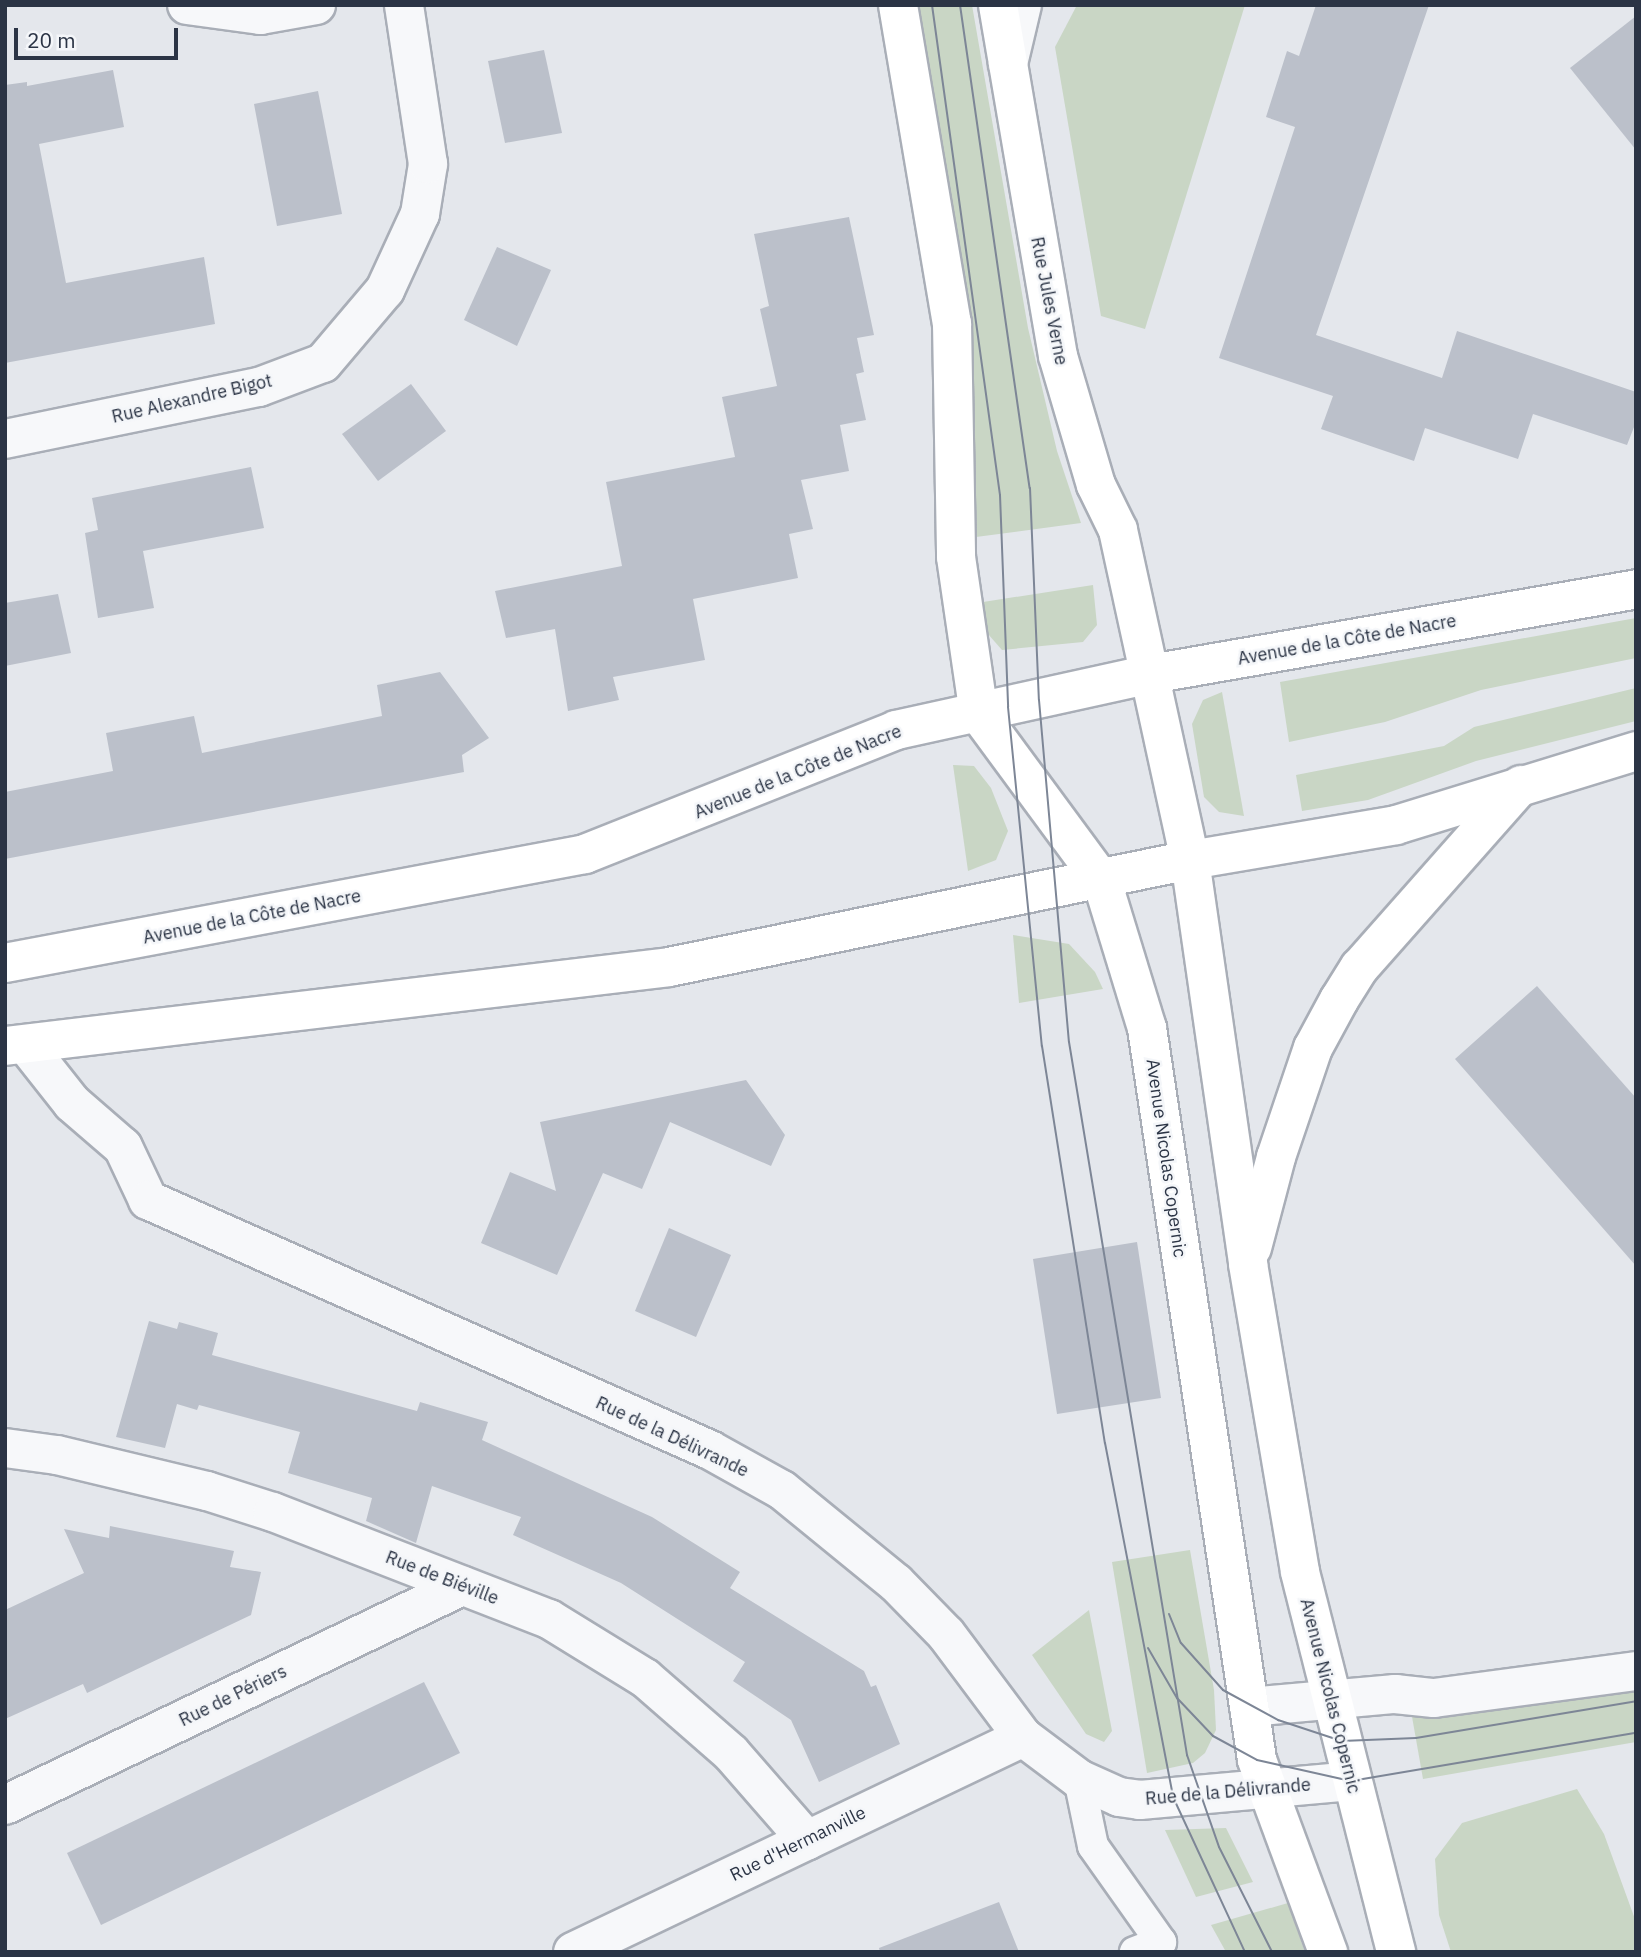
<!DOCTYPE html>
<meta charset="utf-8">
<style>
body{margin:0}
#map{position:relative;width:1641px;height:1957px;overflow:hidden;background:#e4e7ec;font-family:"IBM Plex Sans",sans-serif}
div>[style]{position:absolute}
.green>*{inset:0;background:#c9d6c5}
.building>*{inset:0;background:#bbc0ca}
.roads{filter:drop-shadow(2px 0 #a9aeb7) drop-shadow(-2px 0 #a9aeb7) drop-shadow(0 2px #a9aeb7) drop-shadow(0 -2px #a9aeb7)}
.lane>*{height:30px;margin:-15px;padding:0 15px;transform-origin:15px;border-radius:15px;background:#f7f8fa}
.street>*{height:38px;margin:-19px;padding:0 19px;transform-origin:19px;border-radius:19px;background:#f7f8fa}
.secondary>*{height:38px;margin:-19px;padding:0 19px;transform-origin:19px;border-radius:19px;background:#fff}
.tram>*{height:2px;margin:-1px;padding:0 1px;transform-origin:1px;border-radius:1px;background:#7d8696}
span{translate:-50% -50%;white-space:nowrap;text-align:center;line-height:1.15;-webkit-text-stroke:5px #f4f6f9;paint-order:stroke}
.street-label{font-size:18px;color:#2b3445}
.frame{position:absolute;inset:0;border:7px solid #2b3445;pointer-events:none}
.scale{position:absolute;left:14px;top:28px;width:164px;height:32px;box-sizing:border-box;border:4px solid #2b3445;border-top:0;padding-left:9px;font-size:21px;line-height:24px;white-space:nowrap;color:#2b3445;-webkit-text-stroke:5px #f4f6f9;paint-order:stroke}
</style>
<div id="map">
<div class="green">
<i style="clip-path:polygon(915px 5px,972px 5px,1028px 328px,1057px 451px,1081px 523px,976px 537px,967px 337px)"></i>
<i style="clip-path:polygon(1077px 5px,1245px 5px,1145px 329px,1101px 316px,1055px 47px)"></i>
<i style="clip-path:polygon(1093px 585px,1097px 625px,1083px 642px,1002px 650px,988px 634px,983px 602px)"></i>
<i style="clip-path:polygon(1636px 618px,1636px 658px,1481px 690px,1385px 722px,1289px 742px,1280px 682px)"></i>
<i style="clip-path:polygon(1636px 688px,1636px 721px,1476px 761px,1368px 800px,1302px 811px,1296px 775px,1444px 746px,1474px 727px)"></i>
<i style="clip-path:polygon(1222px 692px,1244px 816px,1219px 812px,1204px 797px,1192px 724px,1203px 700px)"></i>
<i style="clip-path:polygon(953px 765px,974px 766px,991px 788px,1008px 831px,996px 860px,968px 871px)"></i>
<i style="clip-path:polygon(1013px 935px,1069px 944px,1095px 972px,1103px 989px,1019px 1003px)"></i>
<i style="clip-path:polygon(1190px 1550px,1214px 1690px,1216px 1730px,1205px 1753px,1193px 1763px,1147px 1773px,1112px 1562px)"></i>
<i style="clip-path:polygon(1089px 1610px,1112px 1731px,1104px 1742px,1086px 1734px,1032px 1655px)"></i>
<i style="clip-path:polygon(1636px 1688px,1636px 1742px,1423px 1779px,1411px 1711px)"></i>
<i style="clip-path:polygon(1577px 1789px,1604px 1834px,1636px 1922px,1636px 1952px,1451px 1952px,1439px 1915px,1435px 1859px,1462px 1823px)"></i>
<i style="clip-path:polygon(1226px 1828px,1253px 1882px,1196px 1897px,1165px 1830px)"></i>
<i style="clip-path:polygon(1288px 1903px,1305px 1952px,1226px 1952px,1211px 1925px)"></i>
</div>
<div class="building">
<i style="clip-path:polygon(1316px 5px,1429px 5px,1316px 335px,1442px 378px,1457px 331px,1636px 392px,1636px 422px,1627px 445px,1533px 414px,1518px 459px,1425px 428px,1414px 461px,1321px 429px,1333px 396px,1219px 358px,1295px 127px,1266px 117px,1287px 51px,1299px 56px)"></i>
<i style="clip-path:polygon(1636px 16px,1636px 150px,1570px 68px)"></i>
<i style="clip-path:polygon(544px 50px,562px 133px,505px 143px,488px 61px)"></i>
<i style="clip-path:polygon(113px 70px,124px 127px,39px 144px,66px 283px,204px 257px,215px 324px,5px 363px,5px 85px,27px 82px,27px 86px)"></i>
<i style="clip-path:polygon(318px 91px,342px 214px,277px 226px,254px 104px)"></i>
<i style="clip-path:polygon(849px 217px,874px 335px,857px 338px,864px 372px,856px 374px,866px 420px,840px 425px,849px 471px,801px 480px,813px 529px,789px 534px,798px 578px,693px 599px,705px 660px,613px 677px,619px 700px,568px 711px,555px 629px,506px 638px,495px 591px,622px 566px,606px 482px,735px 457px,722px 397px,777px 386px,760px 309px,769px 306px,754px 234px)"></i>
<i style="clip-path:polygon(497px 247px,551px 270px,517px 346px,464px 320px)"></i>
<i style="clip-path:polygon(411px 384px,446px 431px,378px 481px,342px 434px)"></i>
<i style="clip-path:polygon(251px 467px,264px 528px,143px 551px,154px 608px,98px 618px,85px 533px,98px 530px,92px 498px)"></i>
<i style="clip-path:polygon(58px 594px,71px 653px,5px 666px,5px 603px)"></i>
<i style="clip-path:polygon(440px 672px,489px 738px,462px 755px,464px 772px,5px 859px,5px 792px,113px 771px,106px 733px,194px 716px,202px 753px,382px 716px,377px 685px)"></i>
<i style="clip-path:polygon(1537px 986px,1636px 1098px,1636px 1266px,1455px 1059px)"></i>
<i style="clip-path:polygon(746px 1080px,785px 1135px,771px 1166px,670px 1122px,642px 1189px,603px 1173px,557px 1275px,481px 1243px,510px 1172px,556px 1191px,540px 1122px)"></i>
<i style="clip-path:polygon(669px 1228px,731px 1255px,696px 1337px,635px 1311px)"></i>
<i style="clip-path:polygon(1137px 1242px,1161px 1398px,1057px 1414px,1033px 1259px)"></i>
<i style="clip-path:polygon(149px 1321px,177px 1329px,179px 1322px,218px 1333px,212px 1355px,417px 1411px,420px 1402px,488px 1422px,482px 1440px,652px 1517px,740px 1572px,730px 1588px,864px 1671px,871px 1687px,876px 1685px,900px 1744px,819px 1782px,791px 1720px,733px 1681px,745px 1662px,621px 1583px,513px 1535px,521px 1517px,432px 1486px,416px 1543px,366px 1521px,372px 1498px,288px 1473px,300px 1432px,199px 1405px,197px 1410px,177px 1404px,165px 1448px,116px 1437px)"></i>
<i style="clip-path:polygon(110px 1526px,234px 1551px,230px 1567px,261px 1572px,251px 1615px,87px 1693px,83px 1684px,5px 1719px,5px 1610px,84px 1573px,64px 1529px,109px 1538px)"></i>
<i style="clip-path:polygon(424px 1682px,460px 1753px,101px 1925px,67px 1853px)"></i>
<i style="clip-path:polygon(999px 1902px,1019px 1952px,880px 1952px,879px 1948px)"></i>
</div>
<div class="roads">
<div class="lane">
<i style="left:1079px;top:1779px;width:68px;rotate:78.2deg"></i>
<i style="left:1093px;top:1846px;width:118px;rotate:54.7deg"></i>
<i style="left:1161px;top:1942px;width:28px;rotate:159deg"></i>
</div>
<div class="street">
<i style="left:187px;top:5px;width:74px;rotate:7.8deg"></i>
<i style="left:260px;top:15px;width:57px;rotate:-10.1deg"></i>
<i style="left:1008px;top:64px;width:61px;rotate:-76.7deg"></i>
<i style="left:5px;top:439px;width:259px;rotate:-11.6deg"></i>
<i style="left:259px;top:387px;width:68px;rotate:-20.6deg"></i>
<i style="left:323px;top:363px;width:96px;rotate:-49.7deg"></i>
<i style="left:385px;top:290px;width:84px;rotate:-65.3deg"></i>
<i style="left:420px;top:214px;width:51px;rotate:-80.9deg"></i>
<i style="left:428px;top:164px;width:161px;rotate:-98.6deg"></i>
<i style="left:27px;top:1046px;width:73px;rotate:51.7deg"></i>
<i style="left:72px;top:1103px;width:67px;rotate:40.8deg"></i>
<i style="left:123px;top:1147px;width:59px;rotate:64.7deg"></i>
<i style="left:148px;top:1200px;width:615px;rotate:23.98deg"></i>
<i style="left:710px;top:1450px;width:82px;rotate:29.1deg"></i>
<i style="left:782px;top:1490px;width:147px;rotate:39.2deg"></i>
<i style="left:896px;top:1583px;width:71px;rotate:45.6deg"></i>
<i style="left:946px;top:1634px;width:129px;rotate:53.2deg"></i>
<i style="left:1023px;top:1737px;width:70px;rotate:36.9deg"></i>
<i style="left:1079px;top:1779px;width:44px;rotate:24.2deg"></i>
<i style="left:1119px;top:1797px;width:21px;rotate:8deg"></i>
<i style="left:1140px;top:1800px;width:212px;rotate:-5.1deg"></i>
<i style="left:5px;top:1448px;width:52px;rotate:7.7deg"></i>
<i style="left:57px;top:1455px;width:154px;rotate:13.5deg"></i>
<i style="left:207px;top:1491px;width:69px;rotate:17.7deg"></i>
<i style="left:273px;top:1512px;width:296px;rotate:21.2deg"></i>
<i style="left:549px;top:1619px;width:113px;rotate:31.6deg"></i>
<i style="left:645px;top:1678px;width:114px;rotate:41.1deg"></i>
<i style="left:731px;top:1753px;width:116px;rotate:48.9deg"></i>
<i style="left:1249px;top:1707px;width:147px;rotate:-5.1deg"></i>
<i style="left:1395px;top:1694px;width:39px;rotate:6deg"></i>
<i style="left:1434px;top:1698px;width:204px;rotate:-7.6deg"></i>
<i style="left:5px;top:1805px;width:507px;rotate:-25.6deg"></i>
<i style="left:573px;top:1952px;width:499px;rotate:-25.5deg"></i>
</div>
<div class="secondary">
<i style="left:898px;top:5px;width:323px;rotate:80.4deg"></i>
<i style="left:952px;top:323px;width:234px;rotate:89deg"></i>
<i style="left:956px;top:557px;width:159px;rotate:81.7deg"></i>
<i style="left:979px;top:714px;width:207px;rotate:53.6deg"></i>
<i style="left:1102px;top:881px;width:154px;rotate:73deg"></i>
<i style="left:1147px;top:1028px;width:740px;rotate:81.45deg"></i>
<i style="left:1257px;top:1760px;width:205px;rotate:69.7deg"></i>
<i style="left:998px;top:5px;width:356px;rotate:80.3deg"></i>
<i style="left:1058px;top:356px;width:134px;rotate:73.6deg"></i>
<i style="left:1096px;top:485px;width:50px;rotate:63.9deg"></i>
<i style="left:1118px;top:530px;width:338px;rotate:77.7deg"></i>
<i style="left:1190px;top:860px;width:408px;rotate:81.8deg"></i>
<i style="left:1248px;top:1264px;width:312px;rotate:80.4deg"></i>
<i style="left:1300px;top:1572px;width:392px;rotate:75.8deg"></i>
<i style="left:5px;top:963px;width:590px;rotate:-10.64deg"></i>
<i style="left:585px;top:854px;width:335px;rotate:-21.7deg"></i>
<i style="left:896px;top:730px;width:261px;rotate:-12.4deg"></i>
<i style="left:1151px;top:674px;width:492px;rotate:-9.9deg"></i>
<i style="left:5px;top:1046px;width:669px;rotate:-6.78deg"></i>
<i style="left:669px;top:967px;width:532px;rotate:-11.61deg"></i>
<i style="left:1190px;top:860px;width:209px;rotate:-9.6deg"></i>
<i style="left:1396px;top:825px;width:251px;rotate:-17.1deg"></i>
<i style="left:1252px;top:1248px;width:94px;rotate:-75.2deg"></i>
<i style="left:1276px;top:1157px;width:115px;rotate:-71.3deg"></i>
<i style="left:1313px;top:1048px;width:55px;rotate:-61.6deg"></i>
<i style="left:1339px;top:1000px;width:39px;rotate:-58deg"></i>
<i style="left:1360px;top:967px;width:243px;rotate:-48.5deg"></i>
</div>
</div>
<div class="tram">
<i style="left:932px;top:5px;width:495px;rotate:82.1deg"></i>
<i style="left:1000px;top:495px;width:212px;rotate:87.8deg"></i>
<i style="left:1008px;top:707px;width:341px;rotate:84.3deg"></i>
<i style="left:1042px;top:1046px;width:402px;rotate:81deg"></i>
<i style="left:1105px;top:1443px;width:360px;rotate:79.1deg"></i>
<i style="left:1173px;top:1797px;width:171px;rotate:65.1deg"></i>
<i style="left:960px;top:5px;width:488px;rotate:81.8deg"></i>
<i style="left:1030px;top:488px;width:212px;rotate:87.6deg"></i>
<i style="left:1039px;top:700px;width:343px;rotate:85deg"></i>
<i style="left:1069px;top:1042px;width:723px;rotate:80.6deg"></i>
<i style="left:1187px;top:1755px;width:97px;rotate:70.8deg"></i>
<i style="left:1219px;top:1847px;width:118px;rotate:63.2deg"></i>
<i style="left:1169px;top:1614px;width:31px;rotate:68deg"></i>
<i style="left:1181px;top:1643px;width:63px;rotate:48.2deg"></i>
<i style="left:1223px;top:1690px;width:63px;rotate:28.6deg"></i>
<i style="left:1278px;top:1720px;width:67px;rotate:18.2deg"></i>
<i style="left:1342px;top:1741px;width:74px;rotate:-2.3deg"></i>
<i style="left:1416px;top:1738px;width:223px;rotate:-9.5deg"></i>
<i style="left:1148px;top:1648px;width:58px;rotate:59.9deg"></i>
<i style="left:1177px;top:1698px;width:52px;rotate:46.5deg"></i>
<i style="left:1213px;top:1736px;width:50px;rotate:28.6deg"></i>
<i style="left:1257px;top:1760px;width:96px;rotate:12.6deg"></i>
<i style="left:1351px;top:1781px;width:289px;rotate:-9.6deg"></i>
</div>
<div class="street-label">
<span style="left:1049px;top:301px;rotate:79deg">Rue Jules Verne</span>
<span style="left:192px;top:399px;rotate:-13deg">Rue Alexandre Bigot</span>
<span style="left:1347px;top:640px;rotate:-10deg">Avenue de la Côte de Nacre</span>
<span style="left:798px;top:772px;rotate:-22deg">Avenue de la Côte de Nacre</span>
<span style="left:252px;top:917px;rotate:-11deg">Avenue de la Côte de Nacre</span>
<span style="left:1166px;top:1158px;rotate:82deg">Avenue Nicolas Copernic</span>
<span style="left:672px;top:1437px;rotate:25deg">Rue de la Délivrande</span>
<span style="left:442px;top:1578px;rotate:21deg">Rue de Biéville</span>
<span style="left:233px;top:1696px;rotate:-26deg">Rue de Périers</span>
<span style="left:1330px;top:1696px;rotate:76deg">Avenue Nicolas Copernic</span>
<span style="left:1228px;top:1792px;rotate:-5deg">Rue de la Délivrande</span>
<span style="left:798px;top:1844px;rotate:-26deg">Rue d'Hermanville</span>
</div>
<div class="frame"></div>
<div class="scale">20 m</div>
</div>
